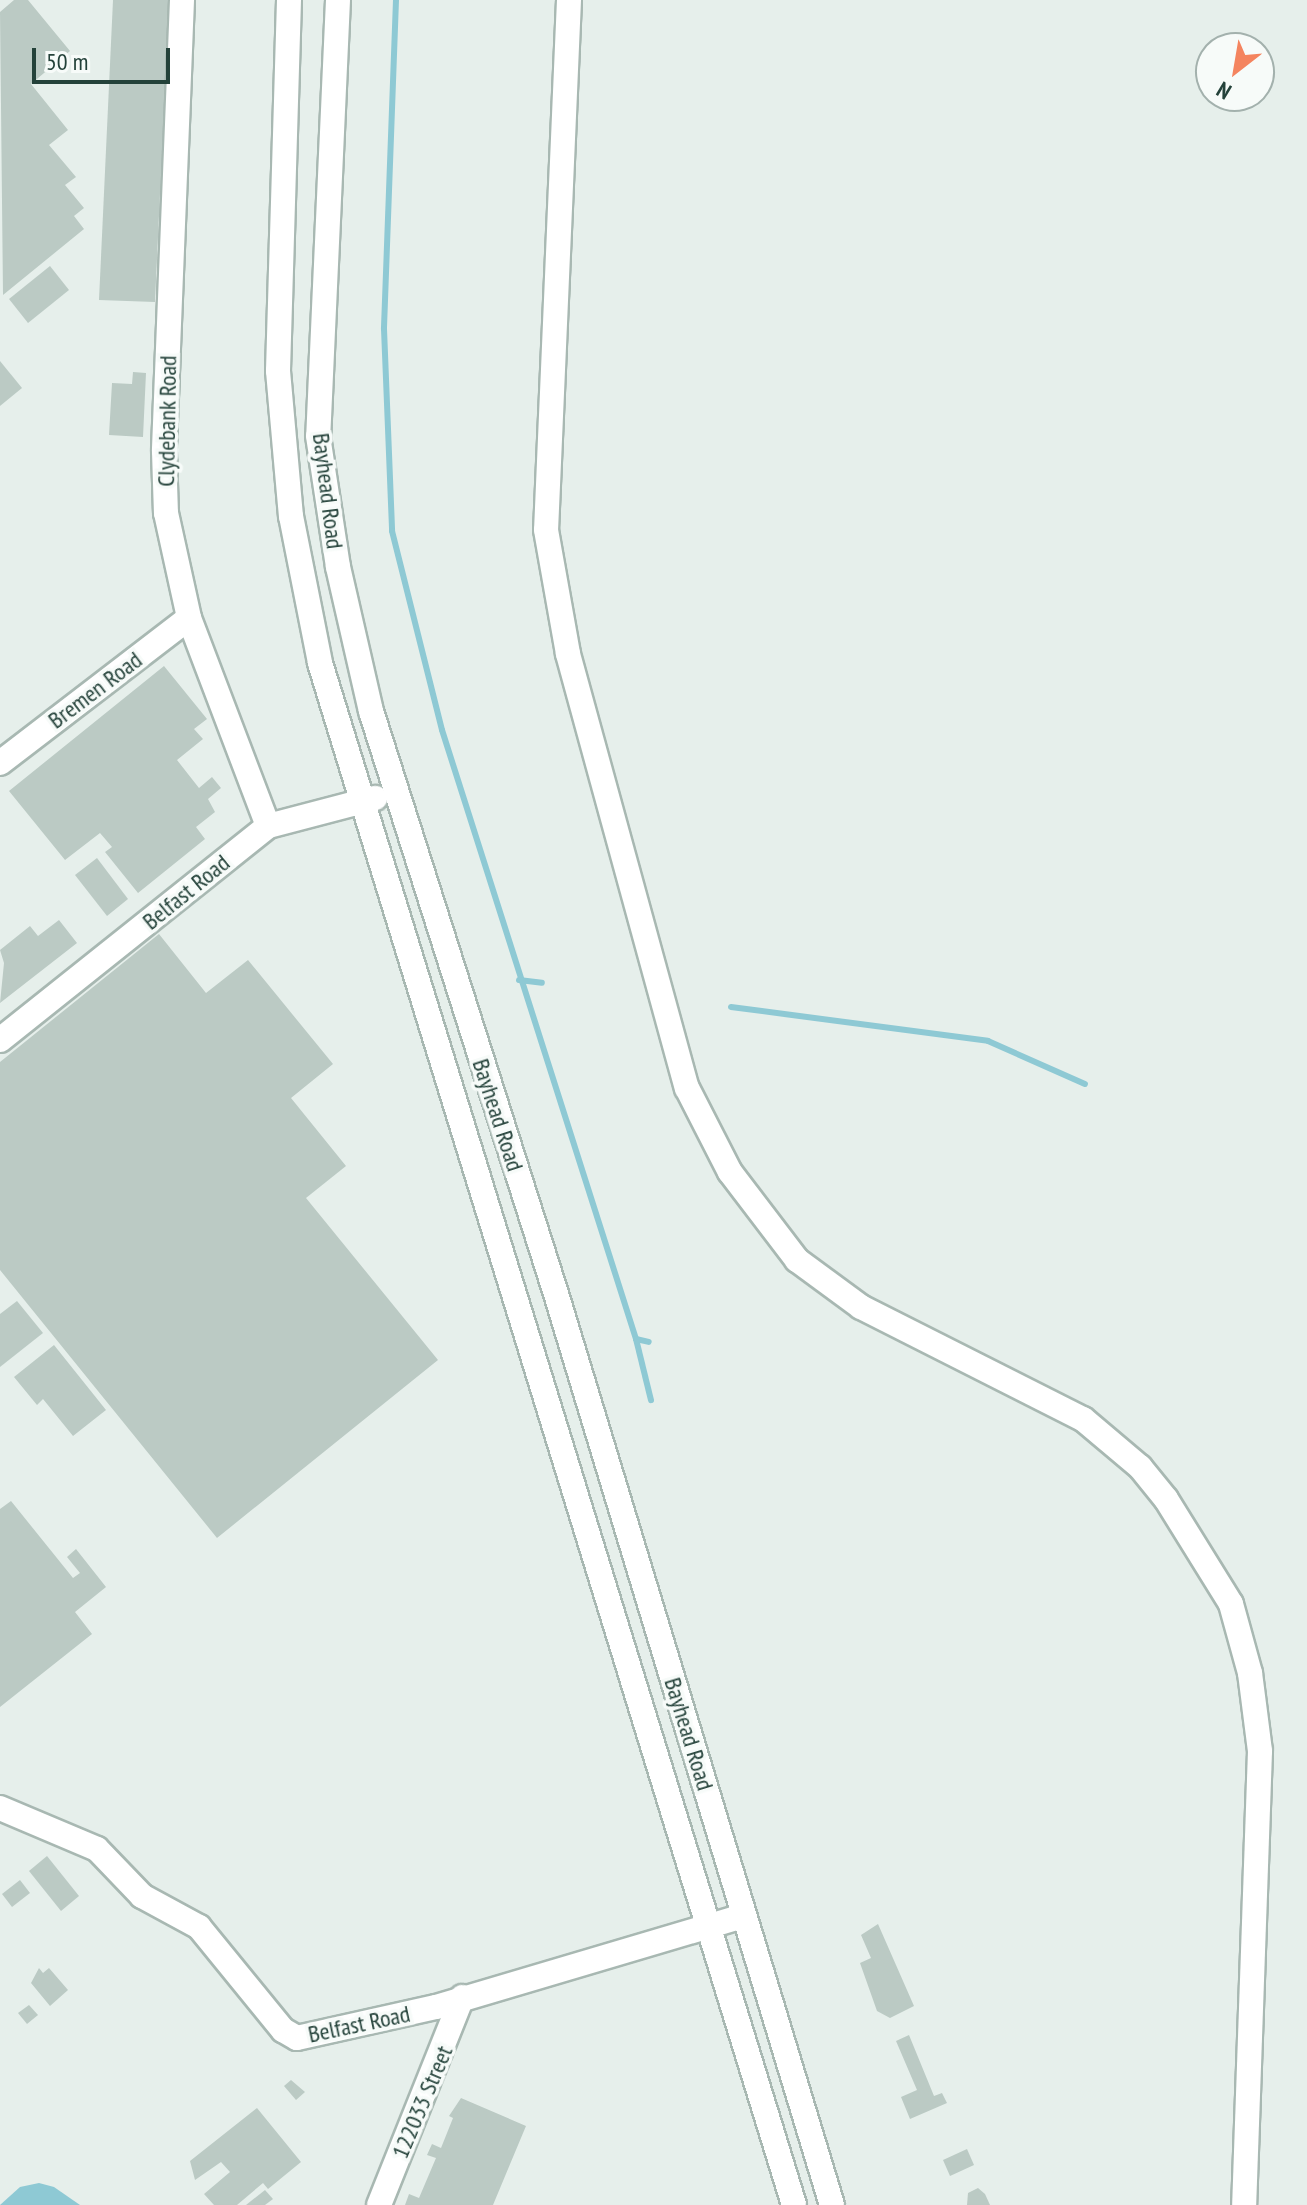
<!DOCTYPE html>
<style>
body{margin:0}
#map{position:relative;width:1307px;height:2205px;overflow:hidden;background:#e6efeb;font-family:"PT Sans Narrow",sans-serif}
div>[style]{position:absolute}
.water>*{inset:0;background:#8ec9d4}
.stream>*{height:6px;margin:-3px;padding:0 3px;transform-origin:3px;border-radius:3px;background:#8ec9d4}
.building>*{inset:0;background:#bbcac4}
.roads{filter:drop-shadow(2px 0 #a8b8b2) drop-shadow(-2px 0 #a8b8b2) drop-shadow(0 2px #a8b8b2) drop-shadow(0 -2px #a8b8b2)}
.minor>*{height:24px;margin:-12px;padding:0 12px;transform-origin:12px;border-radius:12px;background:#fff}
span{translate:-50% -50%;white-space:nowrap;text-align:center;line-height:1.15;-webkit-text-stroke:7px #f7fbf9;paint-order:stroke}
.street-label{font-size:24px;color:#24423a}
.north{position:absolute;left:1195px;top:32px;width:80px;height:80px;box-sizing:border-box;background:#f7fbf9;border:2px solid #a3b1ad;border-radius:50%;rotate:211deg;font-size:22px;font-weight:700;line-height:32px;text-align:center;color:#24423a}
.north::after{content:'';display:block;margin:auto;width:28px;height:36px;background:#f4845f;clip-path:polygon(50% 0,100% 100%,50% 72%,0 100%)}
.scale{position:absolute;left:32px;top:48px;width:138px;height:36px;box-sizing:border-box;border:4px solid #24423a;border-top:0;padding-left:10px;font-size:24px;line-height:28px;white-space:nowrap;color:#24423a;-webkit-text-stroke:6px #f7fbf9;paint-order:stroke}
</style>
<div id="map">
<div class="water">
<i style="clip-path:polygon(39px 2183px,54px 2187px,80px 2205px,0 2205px,20px 2187px)"></i>
</div>
<div class="stream">
<i style="left:396px;top:0;width:329px;rotate:92.1deg"></i>
<i style="left:384px;top:329px;width:202px;rotate:87.7deg"></i>
<i style="left:392px;top:531px;width:205px;rotate:75.9deg"></i>
<i style="left:442px;top:730px;width:639px;rotate:72.33deg"></i>
<i style="left:636px;top:1339px;width:63px;rotate:76.2deg"></i>
<i style="left:519px;top:980px;width:23px;rotate:7deg"></i>
<i style="left:731px;top:1007px;width:259px;rotate:7.5deg"></i>
<i style="left:988px;top:1041px;width:106px;rotate:23.9deg"></i>
<i style="left:636px;top:1339px;width:13px;rotate:13deg"></i>
</div>
<div class="building">
<i style="clip-path:polygon(14px 0,28px 0,70px 51px,31px 84px,68px 130px,49px 145px,76px 177px,65px 185px,84px 208px,74px 216px,84px 229px,3px 295px,0 12px)"></i>
<i style="clip-path:polygon(113px 0,169px 0,155px 302px,99px 300px)"></i>
<i style="clip-path:polygon(50px 266px,69px 290px,28px 323px,9px 299px)"></i>
<i style="clip-path:polygon(0 361px,22px 388px,0 406px)"></i>
<i style="clip-path:polygon(133px 372px,146px 373px,143px 437px,109px 435px,112px 383px,132px 384px)"></i>
<i style="clip-path:polygon(164px 666px,207px 719px,194px 729px,203px 739px,177px 760px,199px 788px,212px 777px,221px 788px,208px 799px,215px 812px,196px 827px,205px 839px,138px 893px,105px 852px,112px 847px,100px 833px,65px 860px,9px 791px)"></i>
<i style="clip-path:polygon(97px 858px,128px 899px,107px 916px,75px 875px)"></i>
<i style="clip-path:polygon(59px 920px,77px 943px,0 1003px,4px 963px,0 950px,30px 926px,38px 936px)"></i>
<i style="clip-path:polygon(159px 934px,206px 993px,248px 960px,333px 1064px,291px 1098px,346px 1166px,306px 1198px,438px 1360px,217px 1538px,0 1270px,0 1062px)"></i>
<i style="clip-path:polygon(17px 1301px,43px 1333px,0 1367px,0 1314px)"></i>
<i style="clip-path:polygon(54px 1345px,106px 1410px,73px 1436px,43px 1399px,37px 1405px,14px 1377px)"></i>
<i style="clip-path:polygon(11px 1501px,73px 1578px,80px 1573px,67px 1557px,76px 1549px,106px 1587px,75px 1612px,92px 1634px,0 1707px,0 1509px)"></i>
<i style="clip-path:polygon(47px 1856px,79px 1896px,61px 1911px,29px 1871px)"></i>
<i style="clip-path:polygon(20px 1880px,30px 1893px,12px 1907px,2px 1894px)"></i>
<i style="clip-path:polygon(878px 1924px,914px 2006px,890px 2018px,877px 2011px,860px 1963px,871px 1958px,861px 1935px)"></i>
<i style="clip-path:polygon(39px 1968px,43px 1973px,49px 1968px,68px 1990px,50px 2006px,31px 1983px)"></i>
<i style="clip-path:polygon(29px 2005px,38px 2015px,27px 2024px,18px 2013px)"></i>
<i style="clip-path:polygon(909px 2035px,934px 2096px,942px 2093px,947px 2103px,910px 2119px,901px 2097px,917px 2090px,896px 2041px)"></i>
<i style="clip-path:polygon(291px 2080px,305px 2092px,296px 2100px,284px 2086px)"></i>
<i style="clip-path:polygon(461px 2098px,526px 2126px,493px 2205px,405px 2205px,409px 2194px,419px 2198px,436px 2158px,427px 2155px,432px 2144px,441px 2148px,453px 2118px,449px 2116px)"></i>
<i style="clip-path:polygon(257px 2108px,301px 2162px,268px 2189px,263px 2183px,237px 2205px,214px 2205px,204px 2194px,230px 2172px,221px 2162px,195px 2180px,190px 2161px)"></i>
<i style="clip-path:polygon(967px 2149px,974px 2165px,950px 2176px,943px 2160px)"></i>
<i style="clip-path:polygon(978px 2188px,985px 2194px,990px 2205px,967px 2205px,968px 2193px)"></i>
<i style="clip-path:polygon(265px 2190px,273px 2199px,265px 2205px,246px 2205px)"></i>
</div>
<div class="roads">
<div class="minor">
<i style="left:182px;top:0;width:451px;rotate:92.3deg"></i>
<i style="left:164px;top:451px;width:62px;rotate:88.2deg"></i>
<i style="left:166px;top:513px;width:107px;rotate:77.6deg"></i>
<i style="left:189px;top:618px;width:222px;rotate:69.2deg"></i>
<i style="left:289px;top:0;width:371px;rotate:91.7deg"></i>
<i style="left:278px;top:371px;width:146px;rotate:84.9deg"></i>
<i style="left:291px;top:516px;width:150px;rotate:78.8deg"></i>
<i style="left:320px;top:663px;width:1613px;rotate:72.91deg"></i>
<i style="left:338px;top:0;width:436px;rotate:92.6deg"></i>
<i style="left:318px;top:436px;width:133px;rotate:81.3deg"></i>
<i style="left:338px;top:567px;width:148px;rotate:77.1deg"></i>
<i style="left:371px;top:711px;width:615px;rotate:72.39deg"></i>
<i style="left:557px;top:1297px;width:949px;rotate:73.15deg"></i>
<i style="left:569px;top:0;width:530px;rotate:92.48deg"></i>
<i style="left:546px;top:530px;width:126px;rotate:79.9deg"></i>
<i style="left:568px;top:654px;width:450px;rotate:74.7deg"></i>
<i style="left:687px;top:1088px;width:94px;rotate:62.9deg"></i>
<i style="left:730px;top:1172px;width:111px;rotate:52.7deg"></i>
<i style="left:797px;top:1260px;width:79px;rotate:36.3deg"></i>
<i style="left:861px;top:1307px;width:249px;rotate:26.8deg"></i>
<i style="left:1083px;top:1419px;width:75px;rotate:40.1deg"></i>
<i style="left:1140px;top:1467px;width:41px;rotate:50.9deg"></i>
<i style="left:1166px;top:1499px;width:123px;rotate:58.2deg"></i>
<i style="left:1231px;top:1604px;width:72px;rotate:74.6deg"></i>
<i style="left:1250px;top:1673px;width:79px;rotate:82.7deg"></i>
<i style="left:1260px;top:1751px;width:454px;rotate:92deg"></i>
<i style="left:0;top:763px;width:238px;rotate:-37.5deg"></i>
<i style="left:0;top:1040px;width:343px;rotate:-38.6deg"></i>
<i style="left:268px;top:826px;width:111px;rotate:-14.7deg"></i>
<i style="left:0;top:1808px;width:105px;rotate:22.9deg"></i>
<i style="left:97px;top:1849px;width:65px;rotate:46.2deg"></i>
<i style="left:142px;top:1896px;width:65px;rotate:28.5deg"></i>
<i style="left:199px;top:1927px;width:133px;rotate:50.8deg"></i>
<i style="left:283px;top:2030px;width:16px;rotate:30deg"></i>
<i style="left:297px;top:2038px;width:142px;rotate:-12.6deg"></i>
<i style="left:436px;top:2007px;width:321px;rotate:-16.5deg"></i>
<i style="left:379px;top:2205px;width:224px;rotate:-68.2deg"></i>
</div>
</div>
<div class="street-label">
<span style="left:167px;top:421px;rotate:-89deg">Clydebank Road</span>
<span style="left:328px;top:491px;rotate:83deg">Bayhead Road</span>
<span style="left:95px;top:690px;rotate:-37deg">Bremen Road</span>
<span style="left:186px;top:892px;rotate:-39deg">Belfast Road</span>
<span style="left:498px;top:1115px;rotate:72deg">Bayhead Road</span>
<span style="left:689px;top:1734px;rotate:73deg">Bayhead Road</span>
<span style="left:359px;top:2024px;rotate:-12deg">Belfast Road</span>
<span style="left:422px;top:2102px;rotate:-67deg">122033 Street</span>
</div>
<div class="north">N</div>
<div class="scale">50 m</div>
</div>
